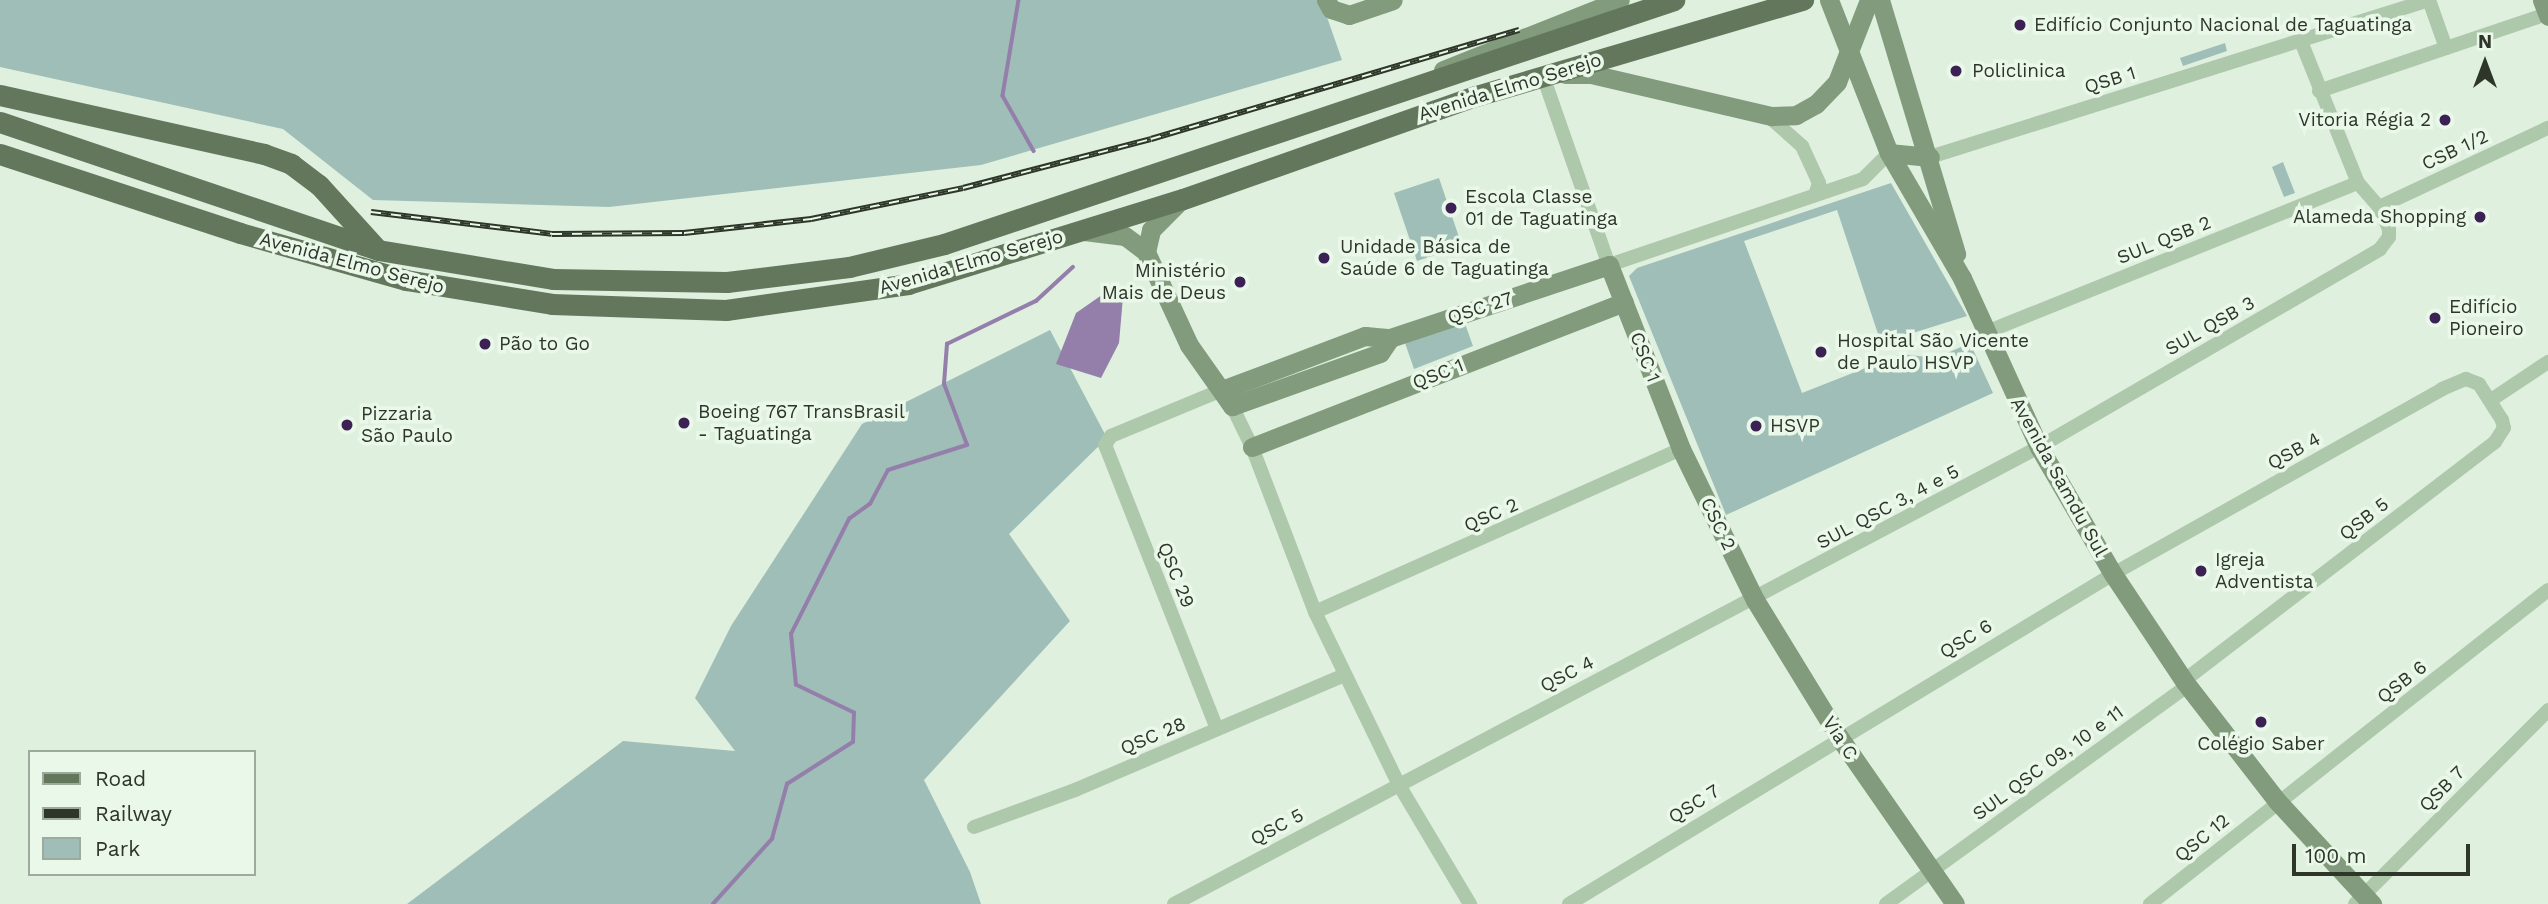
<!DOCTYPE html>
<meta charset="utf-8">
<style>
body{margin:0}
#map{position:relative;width:2548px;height:904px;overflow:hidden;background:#dff0de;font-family:"Work Sans",sans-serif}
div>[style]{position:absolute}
.green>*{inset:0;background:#9fbeb7}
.water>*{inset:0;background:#947fab}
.stream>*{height:3.5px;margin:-1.75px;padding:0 1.75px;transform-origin:1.75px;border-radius:1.75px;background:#947fab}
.street>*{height:14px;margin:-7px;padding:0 7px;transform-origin:7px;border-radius:7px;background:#aec8ab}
.secondary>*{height:19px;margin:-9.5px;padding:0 9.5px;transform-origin:9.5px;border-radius:9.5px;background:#829b7c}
.primary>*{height:21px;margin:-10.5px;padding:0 10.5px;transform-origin:10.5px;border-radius:10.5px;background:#62775c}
.rail>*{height:6px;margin-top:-3px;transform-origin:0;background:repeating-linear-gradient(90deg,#eaf8ea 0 10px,#2d3629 0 20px);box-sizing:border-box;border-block:2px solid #2d3629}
.dots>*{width:19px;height:19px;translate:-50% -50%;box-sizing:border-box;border:4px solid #eaf8ea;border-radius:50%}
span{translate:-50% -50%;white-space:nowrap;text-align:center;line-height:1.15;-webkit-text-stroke:7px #eaf8ea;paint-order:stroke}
.poi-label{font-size:19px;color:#2d3629}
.left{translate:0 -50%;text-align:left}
.right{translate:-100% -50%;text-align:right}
.street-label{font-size:19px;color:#2d3629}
.legend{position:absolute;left:28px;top:750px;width:228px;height:126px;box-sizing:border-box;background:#eaf8ea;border:2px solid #9eaa9d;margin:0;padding:9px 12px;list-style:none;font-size:21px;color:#2d3629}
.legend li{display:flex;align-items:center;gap:14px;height:35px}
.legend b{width:35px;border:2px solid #9eaa9d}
.north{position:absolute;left:2450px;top:28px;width:70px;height:70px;-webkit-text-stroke:5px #eaf8ea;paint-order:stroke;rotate:0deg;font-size:19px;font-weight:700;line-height:28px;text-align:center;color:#2d3629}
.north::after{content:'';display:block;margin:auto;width:24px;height:32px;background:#2d3629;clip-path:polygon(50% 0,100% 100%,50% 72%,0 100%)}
.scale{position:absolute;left:2292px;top:844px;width:178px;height:32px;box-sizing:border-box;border:4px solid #2d3629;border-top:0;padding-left:9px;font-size:21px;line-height:24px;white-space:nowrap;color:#2d3629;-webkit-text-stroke:5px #eaf8ea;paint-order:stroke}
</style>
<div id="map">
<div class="green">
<i style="clip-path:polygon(0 0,1321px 0,1342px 60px,981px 165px,609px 207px,373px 200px,283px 129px,0 67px)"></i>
<i style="clip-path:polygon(2225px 43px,2227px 51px,2183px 66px,2180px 58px)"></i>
<i style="clip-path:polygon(2283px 162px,2295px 193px,2284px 197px,2272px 167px)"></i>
<i style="clip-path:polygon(1439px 178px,1462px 246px,1417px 261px,1394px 193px)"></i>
<i style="clip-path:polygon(1891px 183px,1967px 316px,1881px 343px,1837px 210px,1744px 241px,1802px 393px,1901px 354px,1936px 358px,1970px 343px,1993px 393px,1726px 515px,1629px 276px,1637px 268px)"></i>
<i style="clip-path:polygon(1464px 321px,1473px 346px,1414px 369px,1405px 343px)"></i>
<i style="clip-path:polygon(1050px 330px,1107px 438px,1009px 534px,1070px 621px,924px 780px,970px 872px,981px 904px,407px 904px,623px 741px,735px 751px,695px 698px,731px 626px,862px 424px)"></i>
</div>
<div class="water">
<i style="clip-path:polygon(1109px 290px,1123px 297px,1119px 343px,1101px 378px,1056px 364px,1076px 313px)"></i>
</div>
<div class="stream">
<i style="left:1019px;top:0;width:97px;rotate:99.5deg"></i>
<i style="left:1003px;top:96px;width:63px;rotate:60.6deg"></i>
<i style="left:713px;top:904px;width:88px;rotate:-47.8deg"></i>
<i style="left:772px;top:839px;width:57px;rotate:-74.7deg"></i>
<i style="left:787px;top:784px;width:78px;rotate:-32.5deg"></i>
<i style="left:853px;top:742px;width:29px;rotate:-88deg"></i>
<i style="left:854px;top:713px;width:64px;rotate:-154.2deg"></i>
<i style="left:796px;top:685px;width:51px;rotate:-95.6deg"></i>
<i style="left:791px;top:634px;width:129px;rotate:-63.2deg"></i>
<i style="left:849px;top:519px;width:26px;rotate:-36deg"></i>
<i style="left:870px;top:504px;width:38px;rotate:-62deg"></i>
<i style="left:888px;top:470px;width:83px;rotate:-17.6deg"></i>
<i style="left:967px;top:445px;width:65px;rotate:-110.7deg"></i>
<i style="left:944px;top:384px;width:40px;rotate:-85.7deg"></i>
<i style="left:947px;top:344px;width:99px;rotate:-25.8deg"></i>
<i style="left:1036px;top:301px;width:50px;rotate:-42.6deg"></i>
</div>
<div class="street">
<i style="left:1543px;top:76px;width:200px;rotate:70.8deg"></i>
<i style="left:1609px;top:265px;width:268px;rotate:-18.7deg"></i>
<i style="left:1863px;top:179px;width:37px;rotate:-45deg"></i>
<i style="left:2319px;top:91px;width:241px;rotate:-18.7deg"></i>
<i style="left:1767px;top:115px;width:47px;rotate:41.5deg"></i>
<i style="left:1802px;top:146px;width:41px;rotate:65.3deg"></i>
<i style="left:1819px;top:183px;width:13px;rotate:108deg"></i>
<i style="left:1930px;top:157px;width:523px;rotate:-17.47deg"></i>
<i style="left:2429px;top:0;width:51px;rotate:70.5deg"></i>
<i style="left:2379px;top:207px;width:187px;rotate:-25.1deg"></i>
<i style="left:1984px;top:333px;width:403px;rotate:-21.9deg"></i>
<i style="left:2491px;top:400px;width:69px;rotate:-33.7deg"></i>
<i style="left:1232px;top:406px;width:46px;rotate:64deg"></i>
<i style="left:1252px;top:447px;width:177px;rotate:69.1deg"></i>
<i style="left:1315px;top:612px;width:192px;rotate:64.1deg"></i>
<i style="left:1399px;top:785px;width:139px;rotate:59.2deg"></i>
<i style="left:1315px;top:612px;width:401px;rotate:-24deg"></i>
<i style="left:1217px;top:729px;width:305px;rotate:-111.5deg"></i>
<i style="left:1105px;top:445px;width:11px;rotate:-56deg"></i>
<i style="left:1111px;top:436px;width:120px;rotate:-22.5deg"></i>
<i style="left:974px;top:827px;width:108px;rotate:-20.1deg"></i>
<i style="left:1075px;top:790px;width:293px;rotate:-23.1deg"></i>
<i style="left:1174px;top:904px;width:978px;rotate:-27.85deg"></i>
<i style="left:2039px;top:447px;width:394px;rotate:-30.1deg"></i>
<i style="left:2380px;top:249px;width:15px;rotate:-53deg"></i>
<i style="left:2389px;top:237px;width:8px;rotate:-90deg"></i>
<i style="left:2389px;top:229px;width:24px;rotate:-114deg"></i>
<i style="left:2379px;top:207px;width:32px;rotate:-131deg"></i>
<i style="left:2358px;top:183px;width:153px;rotate:-111.9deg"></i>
<i style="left:1569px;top:904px;width:636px;rotate:-31.24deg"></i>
<i style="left:2113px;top:574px;width:377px;rotate:-29.3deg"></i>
<i style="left:2442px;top:389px;width:26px;rotate:-23deg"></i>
<i style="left:2466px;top:379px;width:14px;rotate:21deg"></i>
<i style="left:2479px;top:384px;width:43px;rotate:57.4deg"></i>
<i style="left:2502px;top:420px;width:8px;rotate:76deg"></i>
<i style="left:2504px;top:428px;width:17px;rotate:123deg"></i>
<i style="left:2495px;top:442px;width:392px;rotate:142.5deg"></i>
<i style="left:1886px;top:904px;width:373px;rotate:-35.9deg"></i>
<i style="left:2150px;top:904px;width:507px;rotate:-38.27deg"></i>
<i style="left:2355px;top:904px;width:274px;rotate:-45.1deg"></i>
</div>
<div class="secondary">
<i style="left:1326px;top:0;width:10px;rotate:61deg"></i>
<i style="left:1331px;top:9px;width:19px;rotate:18deg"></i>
<i style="left:1349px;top:15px;width:46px;rotate:-18.8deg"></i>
<i style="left:1829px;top:0;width:164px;rotate:68.6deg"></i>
<i style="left:1889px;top:153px;width:145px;rotate:59.7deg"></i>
<i style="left:1962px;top:278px;width:186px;rotate:65.5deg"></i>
<i style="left:2039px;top:447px;width:147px;rotate:59.8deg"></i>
<i style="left:2113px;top:574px;width:128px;rotate:56.4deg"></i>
<i style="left:2184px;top:681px;width:153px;rotate:52.2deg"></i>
<i style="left:2278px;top:802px;width:139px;rotate:47.3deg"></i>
<i style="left:1880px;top:0;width:265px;rotate:73.3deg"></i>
<i style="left:2542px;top:0;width:17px;rotate:69deg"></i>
<i style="left:1443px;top:70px;width:190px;rotate:-21.6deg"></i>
<i style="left:1565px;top:74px;width:26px"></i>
<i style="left:1591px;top:74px;width:186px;rotate:13.1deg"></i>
<i style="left:1772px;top:116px;width:24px;rotate:-2deg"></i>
<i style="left:1796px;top:115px;width:23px;rotate:-29deg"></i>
<i style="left:1816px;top:104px;width:30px;rotate:-46deg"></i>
<i style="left:1837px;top:82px;width:88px;rotate:-68.7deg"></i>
<i style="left:1889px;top:153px;width:41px;rotate:5.6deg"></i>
<i style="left:1084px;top:231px;width:41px;rotate:7deg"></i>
<i style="left:1125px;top:236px;width:26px;rotate:37deg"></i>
<i style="left:1146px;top:252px;width:102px;rotate:65.2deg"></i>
<i style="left:1189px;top:345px;width:75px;rotate:54.8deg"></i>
<i style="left:1232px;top:406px;width:157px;rotate:-19.7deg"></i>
<i style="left:1380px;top:353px;width:18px;rotate:-56deg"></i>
<i style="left:1146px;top:252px;width:23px;rotate:-77deg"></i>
<i style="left:1151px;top:230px;width:44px;rotate:-45deg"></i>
<i style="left:1222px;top:390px;width:153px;rotate:-20.7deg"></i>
<i style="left:1365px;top:336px;width:25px;rotate:5deg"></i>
<i style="left:1390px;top:338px;width:231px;rotate:-18.4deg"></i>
<i style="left:1609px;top:265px;width:198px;rotate:68.6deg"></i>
<i style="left:1681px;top:449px;width:168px;rotate:63.9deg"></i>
<i style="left:1755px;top:600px;width:161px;rotate:58.5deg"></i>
<i style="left:1839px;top:737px;width:203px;rotate:55.2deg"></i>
<i style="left:1252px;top:447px;width:399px;rotate:-21.3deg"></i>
</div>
<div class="primary">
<i style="left:0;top:95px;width:271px;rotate:12.6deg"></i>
<i style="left:264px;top:154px;width:29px;rotate:20deg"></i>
<i style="left:291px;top:164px;width:35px;rotate:37deg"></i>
<i style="left:319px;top:185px;width:86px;rotate:47.8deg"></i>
<i style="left:0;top:122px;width:399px;rotate:18.7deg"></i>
<i style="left:378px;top:250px;width:177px;rotate:9.4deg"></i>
<i style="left:553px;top:279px;width:174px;rotate:1deg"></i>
<i style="left:727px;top:282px;width:123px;rotate:-7deg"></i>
<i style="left:849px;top:267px;width:98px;rotate:-13.6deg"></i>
<i style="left:944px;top:244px;width:770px;rotate:-18.48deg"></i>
<i style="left:0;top:154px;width:253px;rotate:18.2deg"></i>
<i style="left:240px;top:233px;width:173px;rotate:15.8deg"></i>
<i style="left:406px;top:280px;width:148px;rotate:9.3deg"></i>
<i style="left:552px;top:304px;width:174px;rotate:2deg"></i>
<i style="left:726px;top:310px;width:184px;rotate:-8.1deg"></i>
<i style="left:908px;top:284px;width:288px;rotate:-17.2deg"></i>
<i style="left:1183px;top:199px;width:311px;rotate:-19.4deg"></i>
<i style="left:1476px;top:96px;width:341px;rotate:-16.4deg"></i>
</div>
<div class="rail">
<i style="left:371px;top:212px;width:182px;rotate:6.9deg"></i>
<i style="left:552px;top:234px;width:132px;rotate:-0.4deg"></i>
<i style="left:684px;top:233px;width:128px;rotate:-6.3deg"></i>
<i style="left:811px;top:219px;width:155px;rotate:-11.5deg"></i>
<i style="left:963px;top:188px;width:194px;rotate:-14.6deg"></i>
<i style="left:1151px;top:139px;width:384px;rotate:-16.5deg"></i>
</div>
<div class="dots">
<i style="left:2020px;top:25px;background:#3c2254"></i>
<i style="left:1956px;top:71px;background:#3c2254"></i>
<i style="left:2445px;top:120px;background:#3c2254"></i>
<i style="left:1451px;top:208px;background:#3c2254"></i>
<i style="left:2480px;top:217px;background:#3c2254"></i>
<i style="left:1324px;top:258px;background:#3c2254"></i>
<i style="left:1240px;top:282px;background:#3c2254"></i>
<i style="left:2435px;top:318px;background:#3c2254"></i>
<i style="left:485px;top:344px;background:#3c2254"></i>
<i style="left:1821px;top:352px;background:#3c2254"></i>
<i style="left:684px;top:423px;background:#3c2254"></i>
<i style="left:347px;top:425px;background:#3c2254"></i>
<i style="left:1756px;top:426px;background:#3c2254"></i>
<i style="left:2201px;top:571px;background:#3c2254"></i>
<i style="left:2261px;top:722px;background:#3c2254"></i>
</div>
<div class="poi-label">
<span class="left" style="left:2034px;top:25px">Edifício Conjunto Nacional de Taguatinga</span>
<span class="left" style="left:1972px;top:71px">Policlinica</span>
<span class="right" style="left:2431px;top:120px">Vitoria Régia 2</span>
<span class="left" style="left:1465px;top:208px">Escola Classe<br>01 de Taguatinga</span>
<span class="right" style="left:2466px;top:217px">Alameda Shopping</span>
<span class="left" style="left:1340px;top:258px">Unidade Básica de<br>Saúde 6 de Taguatinga</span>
<span class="right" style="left:1226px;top:282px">Ministério<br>Mais de Deus</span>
<span class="left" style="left:2449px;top:318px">Edifício<br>Pioneiro</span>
<span class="left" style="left:1837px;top:352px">Hospital São Vicente<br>de Paulo HSVP</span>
<span class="left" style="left:499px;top:344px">Pão to Go</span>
<span class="left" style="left:698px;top:423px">Boeing 767 TransBrasil<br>- Taguatinga</span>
<span class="left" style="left:361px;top:425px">Pizzaria<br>São Paulo</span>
<span class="left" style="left:1770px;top:426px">HSVP</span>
<span class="left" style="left:2215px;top:571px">Igreja<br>Adventista</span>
<span style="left:2261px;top:744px">Colégio Saber</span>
</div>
<div class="street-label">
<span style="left:2110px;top:80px;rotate:-17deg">QSB 1</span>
<span style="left:1510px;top:87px;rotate:-17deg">Avenida Elmo Serejo</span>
<span style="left:2455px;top:150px;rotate:-25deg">CSB 1/2</span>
<span style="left:2164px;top:240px;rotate:-22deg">SUL QSB 2</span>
<span style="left:971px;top:262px;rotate:-16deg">Avenida Elmo Serejo</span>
<span style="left:352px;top:263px;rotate:15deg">Avenida Elmo Serejo</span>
<span style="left:1480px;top:308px;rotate:-18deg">QSC 27</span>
<span style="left:2210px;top:326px;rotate:-30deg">SUL QSB 3</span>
<span style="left:1645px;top:357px;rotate:69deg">CSC 1</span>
<span style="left:1438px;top:374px;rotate:-21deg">QSC 1</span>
<span style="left:2294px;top:451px;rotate:-29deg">QSB 4</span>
<span style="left:2059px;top:477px;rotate:61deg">Avenida Samdu Sul</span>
<span style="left:1888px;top:507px;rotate:-28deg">SUL QSC 3, 4 e 5</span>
<span style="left:1491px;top:515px;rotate:-24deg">QSC 2</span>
<span style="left:2364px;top:519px;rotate:-38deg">QSB 5</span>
<span style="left:1718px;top:524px;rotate:64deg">CSC 2</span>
<span style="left:1176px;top:575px;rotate:68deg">QSC 29</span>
<span style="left:1966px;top:639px;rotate:-31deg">QSC 6</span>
<span style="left:1567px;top:674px;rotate:-27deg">QSC 4</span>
<span style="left:2402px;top:682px;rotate:-38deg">QSB 6</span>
<span style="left:1153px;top:736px;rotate:-23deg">QSC 28</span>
<span style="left:1840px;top:738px;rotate:57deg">Via C</span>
<span style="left:2048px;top:763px;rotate:-36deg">SUL QSC 09, 10 e 11</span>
<span style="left:2442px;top:789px;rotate:-45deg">QSB 7</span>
<span style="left:1694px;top:804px;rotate:-32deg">QSC 7</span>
<span style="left:1277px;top:827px;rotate:-28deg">QSC 5</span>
<span style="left:2202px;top:838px;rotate:-39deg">QSC 12</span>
</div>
<ul class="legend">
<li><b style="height:9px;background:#62775c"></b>Road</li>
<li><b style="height:9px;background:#2d3629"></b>Railway</li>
<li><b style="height:19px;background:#9fbeb7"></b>Park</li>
</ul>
<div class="north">N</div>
<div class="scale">100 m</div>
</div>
